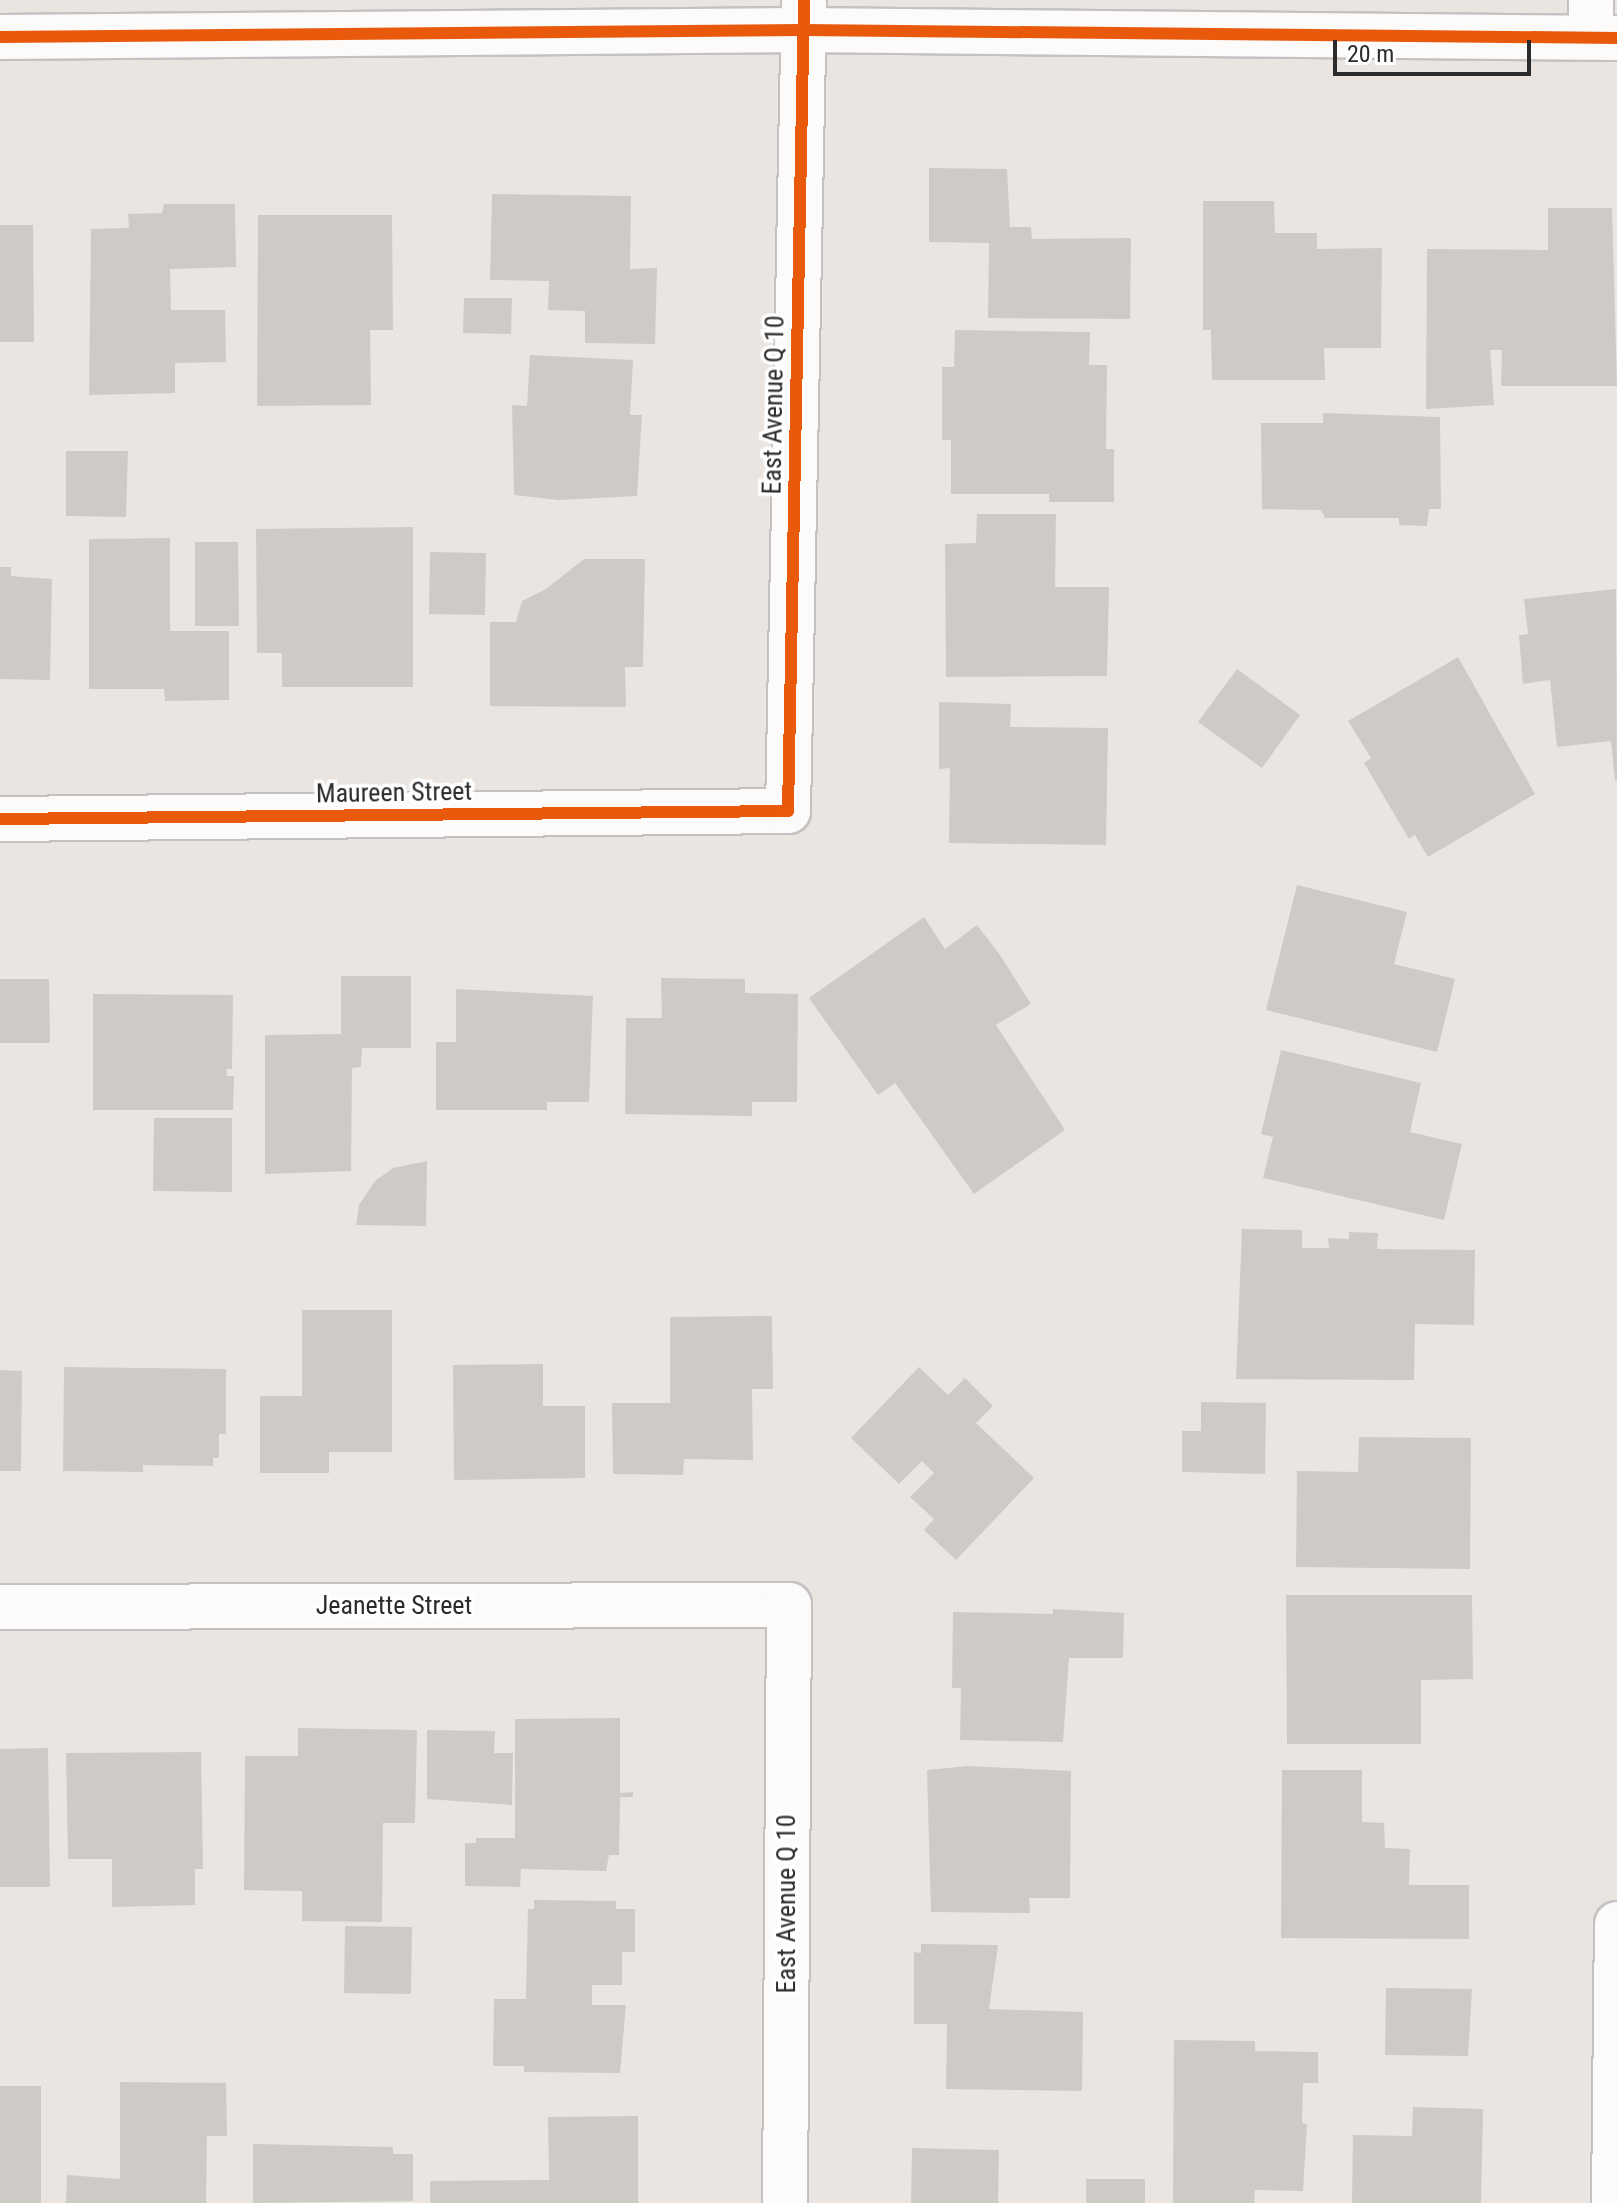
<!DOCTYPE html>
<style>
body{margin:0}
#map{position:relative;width:1617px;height:2203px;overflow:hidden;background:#eae5e0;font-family:"Roboto Condensed",sans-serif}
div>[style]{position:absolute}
.building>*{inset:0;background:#cecbc7}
.roads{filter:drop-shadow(2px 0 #c3c1c2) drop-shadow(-2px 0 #c3c1c2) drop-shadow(0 2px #c3c1c2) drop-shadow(0 -2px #c3c1c2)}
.minor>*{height:44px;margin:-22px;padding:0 22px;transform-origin:22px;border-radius:22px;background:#fcfbfa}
.cycleway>*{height:12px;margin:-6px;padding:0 6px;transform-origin:6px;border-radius:6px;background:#e8590c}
span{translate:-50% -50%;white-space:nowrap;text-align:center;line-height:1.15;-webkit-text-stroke:7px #fff;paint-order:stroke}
.street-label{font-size:26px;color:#2b2b2b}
.scale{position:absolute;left:1333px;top:40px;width:198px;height:36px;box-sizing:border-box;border:4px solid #2b2b2b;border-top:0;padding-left:10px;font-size:24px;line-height:28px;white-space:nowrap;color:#2b2b2b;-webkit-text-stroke:6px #fff;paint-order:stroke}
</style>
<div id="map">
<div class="building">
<i style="clip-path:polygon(929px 168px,1007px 169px,1010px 227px,1031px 227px,1032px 239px,1131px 238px,1130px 319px,988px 318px,989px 243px,929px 242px)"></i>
<i style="clip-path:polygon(492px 194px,631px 196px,630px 269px,657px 268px,655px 344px,585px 343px,585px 311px,548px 310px,549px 281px,490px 280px)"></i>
<i style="clip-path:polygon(1203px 201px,1274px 201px,1275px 233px,1317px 233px,1317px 249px,1382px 248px,1381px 348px,1324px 348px,1325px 380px,1212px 380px,1211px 330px,1203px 330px)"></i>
<i style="clip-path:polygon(164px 204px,235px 204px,236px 267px,170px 269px,171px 310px,225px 310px,226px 362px,175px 363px,175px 393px,89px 395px,91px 229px,129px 228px,128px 214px,162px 213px)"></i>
<i style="clip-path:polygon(1548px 208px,1612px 208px,1617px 386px,1501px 386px,1502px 350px,1490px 350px,1494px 405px,1426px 409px,1427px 249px,1548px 250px)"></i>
<i style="clip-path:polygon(258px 215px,392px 215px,393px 330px,370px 330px,371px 405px,257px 406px)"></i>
<i style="clip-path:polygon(0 225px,33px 225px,34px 342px,0 342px)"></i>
<i style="clip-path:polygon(464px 298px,512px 298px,511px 334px,463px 333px)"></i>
<i style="clip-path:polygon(955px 330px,1090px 332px,1089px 365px,1107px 365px,1106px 449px,1114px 449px,1114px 502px,1049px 502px,1049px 494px,951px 494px,951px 440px,942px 440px,942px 367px,954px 367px)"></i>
<i style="clip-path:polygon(530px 355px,633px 360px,630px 415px,642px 415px,637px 496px,558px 500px,514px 495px,512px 405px,527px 406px)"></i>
<i style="clip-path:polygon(1323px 413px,1440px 417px,1441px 509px,1429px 509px,1427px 526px,1399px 525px,1399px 518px,1325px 518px,1321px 510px,1262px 509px,1261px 423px,1323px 423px)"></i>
<i style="clip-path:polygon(66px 451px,128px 451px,126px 517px,66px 516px)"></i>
<i style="clip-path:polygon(977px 514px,1056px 514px,1055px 587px,1109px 587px,1107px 676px,946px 677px,945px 544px,976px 543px)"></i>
<i style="clip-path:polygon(413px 527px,413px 687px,282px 687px,282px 653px,257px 653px,256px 529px)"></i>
<i style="clip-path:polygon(170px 538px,170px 631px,229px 631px,229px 700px,165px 701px,164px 689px,89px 689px,89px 539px)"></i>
<i style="clip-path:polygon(195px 542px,238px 542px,239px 626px,195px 626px)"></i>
<i style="clip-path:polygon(430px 552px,486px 553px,485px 615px,429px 614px)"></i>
<i style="clip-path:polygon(584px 559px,645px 559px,643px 667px,625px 667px,626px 707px,490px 706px,490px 622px,516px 622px,522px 601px,546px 589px)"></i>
<i style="clip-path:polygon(0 567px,11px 567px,11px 576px,52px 579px,50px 680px,0 679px)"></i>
<i style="clip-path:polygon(1616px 589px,1617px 781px,1615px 781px,1611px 741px,1557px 747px,1550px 680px,1523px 684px,1519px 635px,1528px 634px,1524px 599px)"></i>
<i style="clip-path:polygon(1458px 657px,1535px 794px,1428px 857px,1415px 835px,1409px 839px,1364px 763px,1371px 758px,1348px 721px)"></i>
<i style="clip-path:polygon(1237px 669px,1300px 715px,1262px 768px,1198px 722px)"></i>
<i style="clip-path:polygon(939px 702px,1011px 704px,1010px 727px,1108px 728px,1106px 845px,949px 843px,950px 768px,939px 769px)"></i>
<i style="clip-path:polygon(1297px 885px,1407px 912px,1394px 964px,1455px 979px,1437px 1052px,1266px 1010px)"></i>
<i style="clip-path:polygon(924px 917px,945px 949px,977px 925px,1000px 955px,1031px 1004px,996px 1025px,1065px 1130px,974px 1194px,895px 1083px,878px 1095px,809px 998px)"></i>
<i style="clip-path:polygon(341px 976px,411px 976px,411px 1048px,362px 1048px,361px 1067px,352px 1068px,351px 1171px,265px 1174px,265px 1035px,341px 1034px)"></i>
<i style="clip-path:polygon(661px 978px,745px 979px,745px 993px,798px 994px,797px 1102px,752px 1102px,752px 1116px,625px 1114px,626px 1018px,662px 1018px)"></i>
<i style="clip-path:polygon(0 979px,49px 979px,50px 1043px,0 1043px)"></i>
<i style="clip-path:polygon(456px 989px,593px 996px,589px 1102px,547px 1102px,547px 1110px,436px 1110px,436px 1042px,456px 1042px)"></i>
<i style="clip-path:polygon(93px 994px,233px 995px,232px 1069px,226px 1069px,227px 1076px,234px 1076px,233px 1110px,93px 1110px)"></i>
<i style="clip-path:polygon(1281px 1050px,1421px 1083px,1410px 1132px,1462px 1144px,1444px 1220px,1263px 1178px,1273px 1137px,1261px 1134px)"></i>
<i style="clip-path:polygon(154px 1118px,232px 1118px,232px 1192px,153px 1191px)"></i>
<i style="clip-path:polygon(427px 1161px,426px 1226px,356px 1225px,359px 1205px,375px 1181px,393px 1168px)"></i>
<i style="clip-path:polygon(1242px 1229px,1302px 1230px,1302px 1248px,1329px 1248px,1328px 1238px,1349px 1239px,1349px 1232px,1378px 1233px,1377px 1249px,1475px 1250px,1474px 1325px,1415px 1324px,1414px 1380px,1236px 1379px)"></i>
<i style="clip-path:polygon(302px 1310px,392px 1310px,392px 1452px,329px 1452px,329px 1473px,260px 1473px,260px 1396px,302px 1396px)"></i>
<i style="clip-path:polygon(772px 1316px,773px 1389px,752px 1389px,753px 1460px,684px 1459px,683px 1475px,613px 1474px,612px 1403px,670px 1403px,670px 1317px)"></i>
<i style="clip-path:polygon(543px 1364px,543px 1406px,585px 1406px,585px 1478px,454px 1480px,453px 1365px)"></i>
<i style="clip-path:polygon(64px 1367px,226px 1369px,226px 1434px,219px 1434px,219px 1458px,213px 1458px,213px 1466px,143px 1465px,143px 1472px,63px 1471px)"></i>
<i style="clip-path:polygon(919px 1367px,948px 1395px,965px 1378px,993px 1406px,976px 1423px,1034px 1478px,956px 1560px,924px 1530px,934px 1519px,910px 1497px,934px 1473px,922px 1461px,899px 1484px,851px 1438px)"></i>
<i style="clip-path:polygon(0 1370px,22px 1371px,21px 1471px,0 1471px)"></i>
<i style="clip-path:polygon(1201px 1402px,1266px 1403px,1265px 1474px,1182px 1472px,1182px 1431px,1201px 1431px)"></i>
<i style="clip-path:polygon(1359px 1437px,1471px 1438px,1470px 1569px,1296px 1567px,1297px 1471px,1358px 1472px)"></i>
<i style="clip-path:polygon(1286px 1595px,1472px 1595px,1473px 1679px,1421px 1680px,1421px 1744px,1287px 1744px)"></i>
<i style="clip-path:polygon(1053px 1609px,1124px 1613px,1123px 1658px,1069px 1658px,1063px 1742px,960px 1740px,961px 1688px,952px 1688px,953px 1612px,1053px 1614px)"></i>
<i style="clip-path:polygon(620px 1718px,620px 1793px,633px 1792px,633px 1797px,620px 1797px,619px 1855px,609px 1855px,606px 1871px,521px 1869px,520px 1887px,465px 1886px,465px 1843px,476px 1843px,476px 1838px,515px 1838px,515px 1719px)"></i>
<i style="clip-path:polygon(298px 1728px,417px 1730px,415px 1823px,383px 1823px,382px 1922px,302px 1921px,302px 1891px,244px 1890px,245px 1756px,298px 1756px)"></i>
<i style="clip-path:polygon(427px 1730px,495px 1731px,494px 1753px,513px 1753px,512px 1805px,427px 1799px)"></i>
<i style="clip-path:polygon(48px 1748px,50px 1887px,0 1887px,0 1749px)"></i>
<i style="clip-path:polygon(201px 1752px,203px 1869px,195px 1869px,195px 1905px,112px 1907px,112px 1859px,68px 1859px,66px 1753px)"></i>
<i style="clip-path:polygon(968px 1766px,1071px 1771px,1070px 1898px,1029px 1898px,1030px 1913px,931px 1912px,927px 1770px)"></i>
<i style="clip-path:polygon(1282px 1770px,1362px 1770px,1362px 1822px,1384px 1823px,1385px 1848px,1410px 1849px,1409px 1885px,1469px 1885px,1469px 1939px,1281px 1938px)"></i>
<i style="clip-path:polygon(534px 1900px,616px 1901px,616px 1909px,635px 1909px,635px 1952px,622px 1952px,622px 1985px,592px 1985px,592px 2005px,626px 2005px,620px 2073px,524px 2072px,524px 2066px,493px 2066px,494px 1999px,526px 1999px,528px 1909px,534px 1909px)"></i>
<i style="clip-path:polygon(345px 1926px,412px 1927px,411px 1994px,344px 1993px)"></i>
<i style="clip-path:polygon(921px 1944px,998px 1945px,989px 2009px,1083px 2012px,1082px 2091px,946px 2089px,947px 2024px,914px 2024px,914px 1952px,921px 1953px)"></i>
<i style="clip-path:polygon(1386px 1988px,1472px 1989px,1468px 2056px,1385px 2055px)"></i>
<i style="clip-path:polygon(1174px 2040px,1255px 2041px,1255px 2051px,1318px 2052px,1318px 2083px,1303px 2083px,1302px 2123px,1307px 2124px,1303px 2191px,1255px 2190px,1254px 2203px,1173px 2203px)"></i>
<i style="clip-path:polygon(120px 2082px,226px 2083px,227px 2136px,207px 2136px,206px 2203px,66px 2203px,67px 2175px,120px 2179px)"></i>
<i style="clip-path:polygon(0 2086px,41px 2086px,41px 2203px,0 2203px)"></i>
<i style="clip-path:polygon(1413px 2107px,1483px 2109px,1481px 2203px,1352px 2203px,1353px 2135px,1412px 2136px)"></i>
<i style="clip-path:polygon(638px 2116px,638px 2203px,430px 2203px,430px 2181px,549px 2180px,548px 2117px)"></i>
<i style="clip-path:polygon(253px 2144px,393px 2147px,393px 2154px,413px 2154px,413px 2201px,253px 2203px)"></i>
<i style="clip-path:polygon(912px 2148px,999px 2150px,998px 2203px,911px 2203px)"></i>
<i style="clip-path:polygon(1086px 2179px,1145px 2179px,1145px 2203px,1086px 2203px)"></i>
</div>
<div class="roads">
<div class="minor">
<i style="left:1591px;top:0;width:37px;rotate:90deg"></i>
<i style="left:0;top:37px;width:803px;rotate:-0.5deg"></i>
<i style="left:803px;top:30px;width:814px;rotate:0.56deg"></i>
<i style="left:0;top:819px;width:788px;rotate:-0.58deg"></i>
<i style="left:788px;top:811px;width:809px;rotate:-88.87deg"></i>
<i style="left:0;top:1607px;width:789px;rotate:-0.15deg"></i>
<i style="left:789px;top:1605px;width:598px;rotate:90.38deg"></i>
<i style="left:1614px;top:2203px;width:279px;rotate:-89.4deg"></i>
</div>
</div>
<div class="cycleway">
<i style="left:0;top:37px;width:803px;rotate:-0.5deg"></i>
<i style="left:803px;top:30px;width:814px;rotate:0.56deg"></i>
<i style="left:0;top:819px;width:788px;rotate:-0.58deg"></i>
<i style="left:788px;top:811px;width:811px;rotate:-88.87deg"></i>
</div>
<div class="street-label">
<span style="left:774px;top:405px;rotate:-89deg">East Avenue Q 10</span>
<span style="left:394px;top:793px;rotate:-1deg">Maureen Street</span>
<span style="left:394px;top:1606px">Jeanette Street</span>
<span style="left:787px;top:1904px;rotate:-90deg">East Avenue Q 10</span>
</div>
<div class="scale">20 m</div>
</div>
